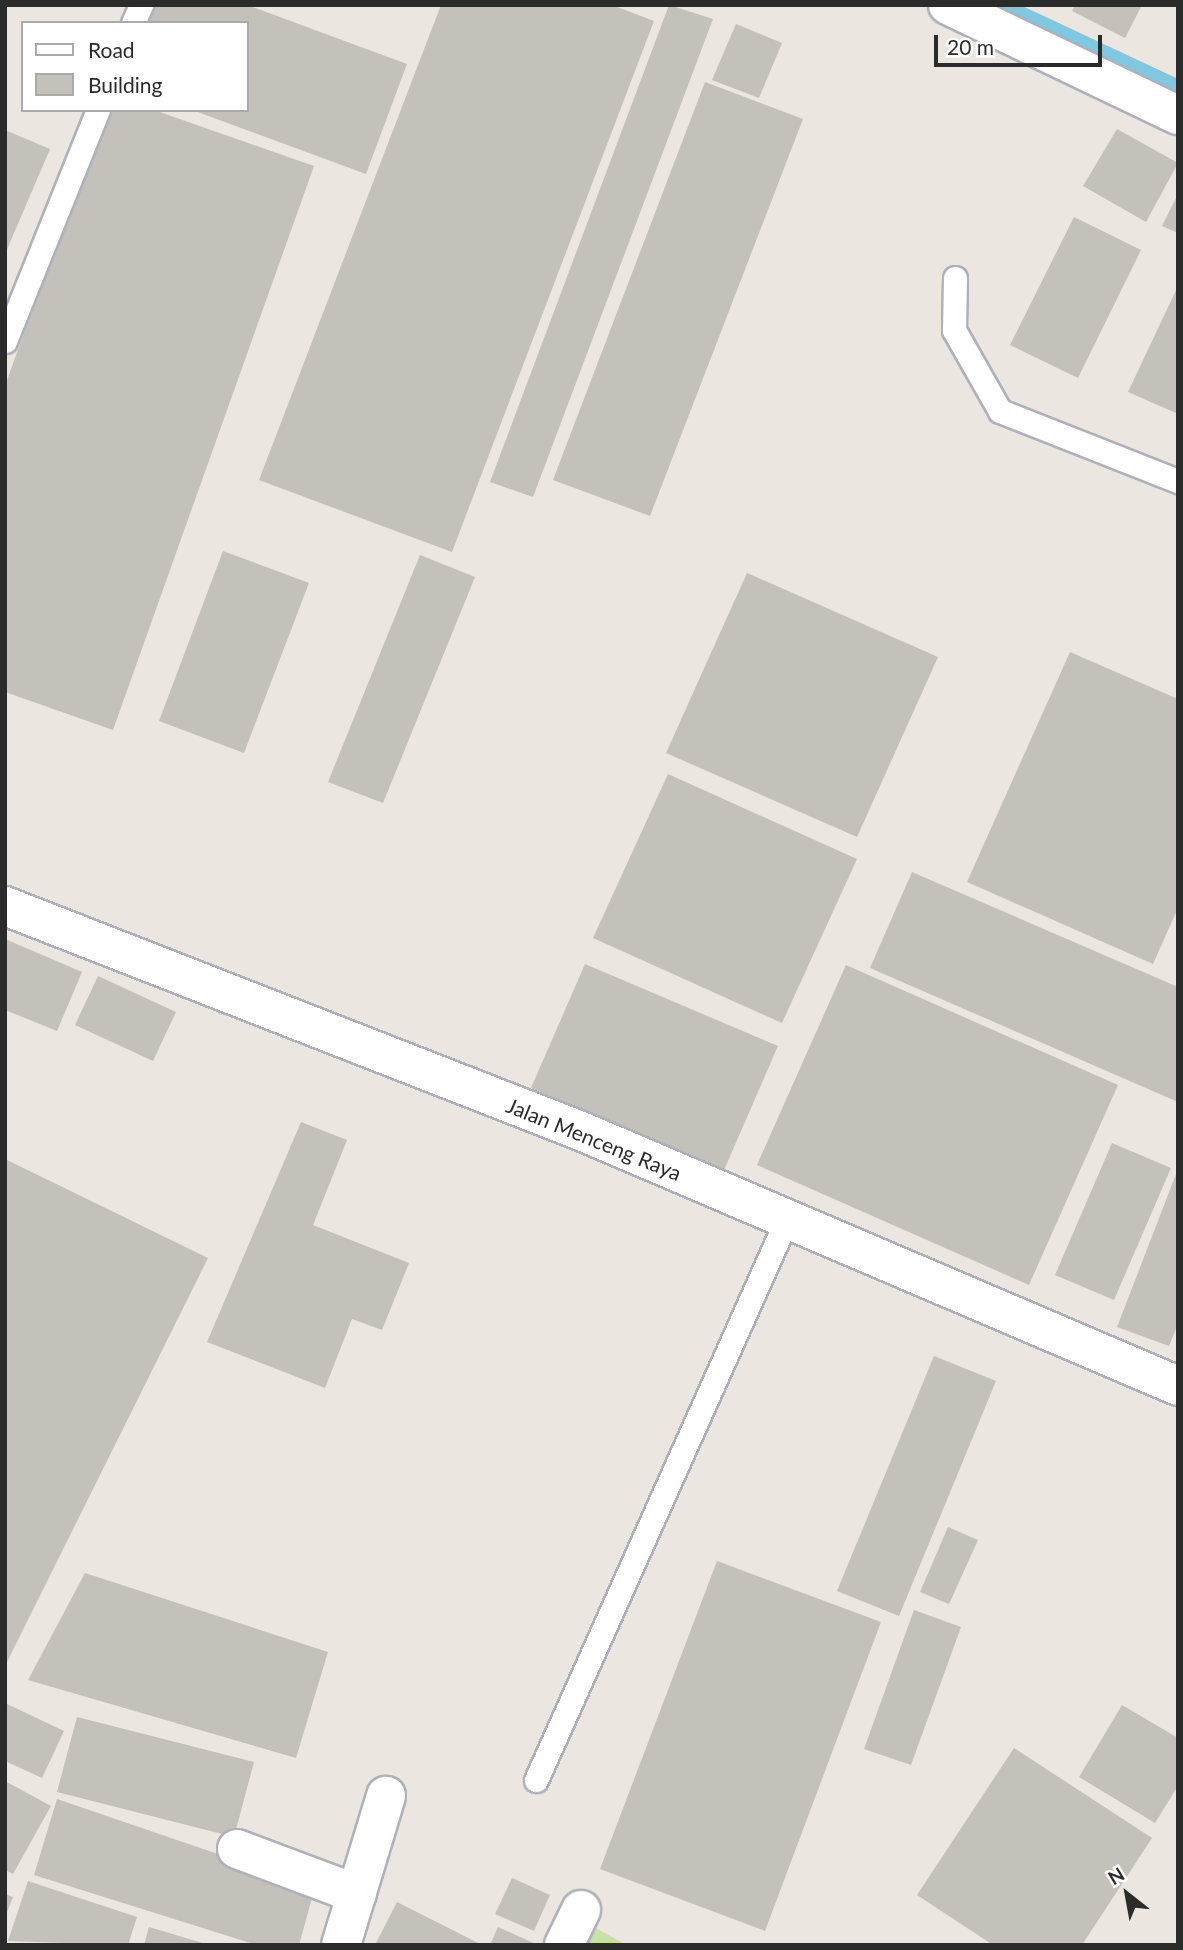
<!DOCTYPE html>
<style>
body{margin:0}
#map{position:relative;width:1183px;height:1950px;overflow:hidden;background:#ebe6df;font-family:Lato,sans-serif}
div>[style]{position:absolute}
.pitch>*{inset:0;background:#c7e19f}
.stream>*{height:18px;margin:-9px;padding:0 9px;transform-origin:9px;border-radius:9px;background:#7ec9e1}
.building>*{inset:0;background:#c4c0ba}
.roads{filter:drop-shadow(2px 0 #afb1ba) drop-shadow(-2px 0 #afb1ba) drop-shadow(0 2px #afb1ba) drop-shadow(0 -2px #afb1ba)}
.lane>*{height:23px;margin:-11.5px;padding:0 11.5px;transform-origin:11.5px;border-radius:11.5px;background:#fff}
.street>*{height:38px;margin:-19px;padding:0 19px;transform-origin:19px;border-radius:19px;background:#fff}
.secondary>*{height:38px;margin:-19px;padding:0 19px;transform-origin:19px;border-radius:19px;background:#fff}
span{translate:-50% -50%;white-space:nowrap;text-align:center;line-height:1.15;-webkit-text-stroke:5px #fff;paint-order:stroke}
.street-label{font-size:21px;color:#2b2b2b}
.frame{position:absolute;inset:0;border:7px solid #2b2b2b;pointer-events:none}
.legend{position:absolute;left:21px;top:21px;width:228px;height:91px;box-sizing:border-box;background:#fff;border:2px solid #aaa;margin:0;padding:9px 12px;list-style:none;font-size:21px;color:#2b2b2b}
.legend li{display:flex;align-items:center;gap:14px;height:35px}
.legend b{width:35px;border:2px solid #aaa}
.north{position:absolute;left:1092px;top:1859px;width:70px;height:70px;-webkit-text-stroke:5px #fff;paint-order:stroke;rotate:329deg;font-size:19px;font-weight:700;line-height:28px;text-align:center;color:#2b2b2b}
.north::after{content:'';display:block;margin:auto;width:24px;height:32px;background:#2b2b2b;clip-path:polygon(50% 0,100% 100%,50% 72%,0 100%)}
.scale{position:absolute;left:934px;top:35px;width:168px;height:32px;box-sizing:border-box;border:4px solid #2b2b2b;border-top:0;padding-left:9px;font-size:21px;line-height:24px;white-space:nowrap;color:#2b2b2b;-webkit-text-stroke:5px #fff;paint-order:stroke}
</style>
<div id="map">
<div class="pitch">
<i style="clip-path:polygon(584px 1922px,627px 1945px,572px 1945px)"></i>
</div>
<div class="stream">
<i style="left:999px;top:5px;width:198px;rotate:25.1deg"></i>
</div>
<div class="building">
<i style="clip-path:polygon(145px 5px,247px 5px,407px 64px,366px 174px,195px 111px,247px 110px,247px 23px,139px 23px)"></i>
<i style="clip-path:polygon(441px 5px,612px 5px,654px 21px,452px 552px,259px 480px)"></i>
<i style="clip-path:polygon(669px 5px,713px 19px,533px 497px,490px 482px)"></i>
<i style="clip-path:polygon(1075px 5px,1142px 5px,1125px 38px,1072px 11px)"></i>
<i style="clip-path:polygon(736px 24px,782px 43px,759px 98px,712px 80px)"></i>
<i style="clip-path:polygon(705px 82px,803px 119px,650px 516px,553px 480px)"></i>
<i style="clip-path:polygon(104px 110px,154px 110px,314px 166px,113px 730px,5px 692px,5px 386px)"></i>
<i style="clip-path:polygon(1117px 129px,1178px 163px,1146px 222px,1083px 186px)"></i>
<i style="clip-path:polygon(5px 130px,50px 149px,5px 254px)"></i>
<i style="clip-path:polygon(1178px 194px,1178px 233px,1162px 226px)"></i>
<i style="clip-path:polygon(1074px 217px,1141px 250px,1078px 378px,1010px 345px)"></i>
<i style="clip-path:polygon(1178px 286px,1178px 414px,1128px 392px)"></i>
<i style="clip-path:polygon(223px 551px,309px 583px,244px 753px,159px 721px)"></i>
<i style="clip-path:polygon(420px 555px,475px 577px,383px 803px,328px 782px)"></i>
<i style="clip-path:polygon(747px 573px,938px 657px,857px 837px,666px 753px)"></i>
<i style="clip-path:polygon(1070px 652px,1178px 699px,1178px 908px,1153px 964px,967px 882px)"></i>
<i style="clip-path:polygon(668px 774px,857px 859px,782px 1023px,593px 938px)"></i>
<i style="clip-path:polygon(912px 872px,1178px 987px,1178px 1102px,870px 968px)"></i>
<i style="clip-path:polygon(5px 939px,82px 972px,57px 1031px,5px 1010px)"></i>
<i style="clip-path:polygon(585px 964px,778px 1046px,724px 1170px,531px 1088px)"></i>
<i style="clip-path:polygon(846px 965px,1118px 1085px,1029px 1285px,757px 1165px)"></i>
<i style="clip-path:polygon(98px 976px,176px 1012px,153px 1061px,75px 1025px)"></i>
<i style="clip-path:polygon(301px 1122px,347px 1140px,313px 1225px,409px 1263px,382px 1330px,352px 1319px,325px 1388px,207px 1342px)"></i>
<i style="clip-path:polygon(1112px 1143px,1171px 1168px,1114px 1300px,1055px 1275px)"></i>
<i style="clip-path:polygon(5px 1159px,208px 1258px,5px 1666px)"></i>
<i style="clip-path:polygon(1178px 1169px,1178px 1324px,1169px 1346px,1117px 1327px)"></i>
<i style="clip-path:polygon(934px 1356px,996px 1381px,899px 1616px,837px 1591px)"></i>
<i style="clip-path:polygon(948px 1527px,978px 1540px,949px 1604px,920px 1592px)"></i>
<i style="clip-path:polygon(717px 1561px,881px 1622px,765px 1931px,600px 1869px)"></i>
<i style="clip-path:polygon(85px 1573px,328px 1652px,296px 1758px,28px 1680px)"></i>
<i style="clip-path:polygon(914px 1610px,961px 1627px,911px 1765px,864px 1749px)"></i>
<i style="clip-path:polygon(5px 1703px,64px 1731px,42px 1778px,5px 1761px)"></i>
<i style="clip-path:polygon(1122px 1705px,1178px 1738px,1178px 1786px,1155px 1823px,1079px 1777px)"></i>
<i style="clip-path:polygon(77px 1717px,254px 1762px,234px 1837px,57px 1792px)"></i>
<i style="clip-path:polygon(1014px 1748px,1152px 1838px,1082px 1945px,993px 1945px,917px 1895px)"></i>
<i style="clip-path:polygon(5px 1781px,51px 1806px,13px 1874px,5px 1870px)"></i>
<i style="clip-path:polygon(57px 1799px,315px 1887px,299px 1945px,257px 1945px,34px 1875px)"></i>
<i style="clip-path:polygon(512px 1878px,550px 1895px,534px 1931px,495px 1914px)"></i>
<i style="clip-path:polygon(28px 1881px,137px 1917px,128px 1945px,8px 1941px)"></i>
<i style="clip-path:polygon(5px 1894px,13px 1897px,5px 1917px)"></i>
<i style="clip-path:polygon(397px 1902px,482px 1945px,375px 1945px)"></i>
<i style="clip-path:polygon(149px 1927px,206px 1944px,206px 1945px,144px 1945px)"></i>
<i style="clip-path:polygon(498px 1927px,538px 1945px,490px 1945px)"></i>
</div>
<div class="roads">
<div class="lane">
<i style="left:133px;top:23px;width:20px;rotate:-66deg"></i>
<i style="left:955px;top:278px;width:52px;rotate:91.1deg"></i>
<i style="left:954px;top:330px;width:93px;rotate:60.4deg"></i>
<i style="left:1000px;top:411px;width:191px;rotate:21.5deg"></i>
<i style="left:5px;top:341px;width:249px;rotate:-68.1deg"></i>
<i style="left:536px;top:1780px;width:615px;rotate:-65.9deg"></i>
</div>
<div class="street">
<i style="left:948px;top:5px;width:255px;rotate:25.6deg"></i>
<i style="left:237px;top:1849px;width:128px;rotate:20.6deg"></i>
<i style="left:341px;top:1945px;width:156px;rotate:-73.2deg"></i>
<i style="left:564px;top:1945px;width:39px;rotate:-64deg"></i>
</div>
<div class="secondary">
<i style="left:5px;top:906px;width:618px;rotate:21.34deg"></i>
<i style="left:581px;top:1131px;width:649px;rotate:23.13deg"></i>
</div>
</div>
<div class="street-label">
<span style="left:594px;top:1139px;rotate:22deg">Jalan Menceng Raya</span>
</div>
<div class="frame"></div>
<ul class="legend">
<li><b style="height:9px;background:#fff"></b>Road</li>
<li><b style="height:19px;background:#c4c0ba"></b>Building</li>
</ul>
<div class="north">N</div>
<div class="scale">20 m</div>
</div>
